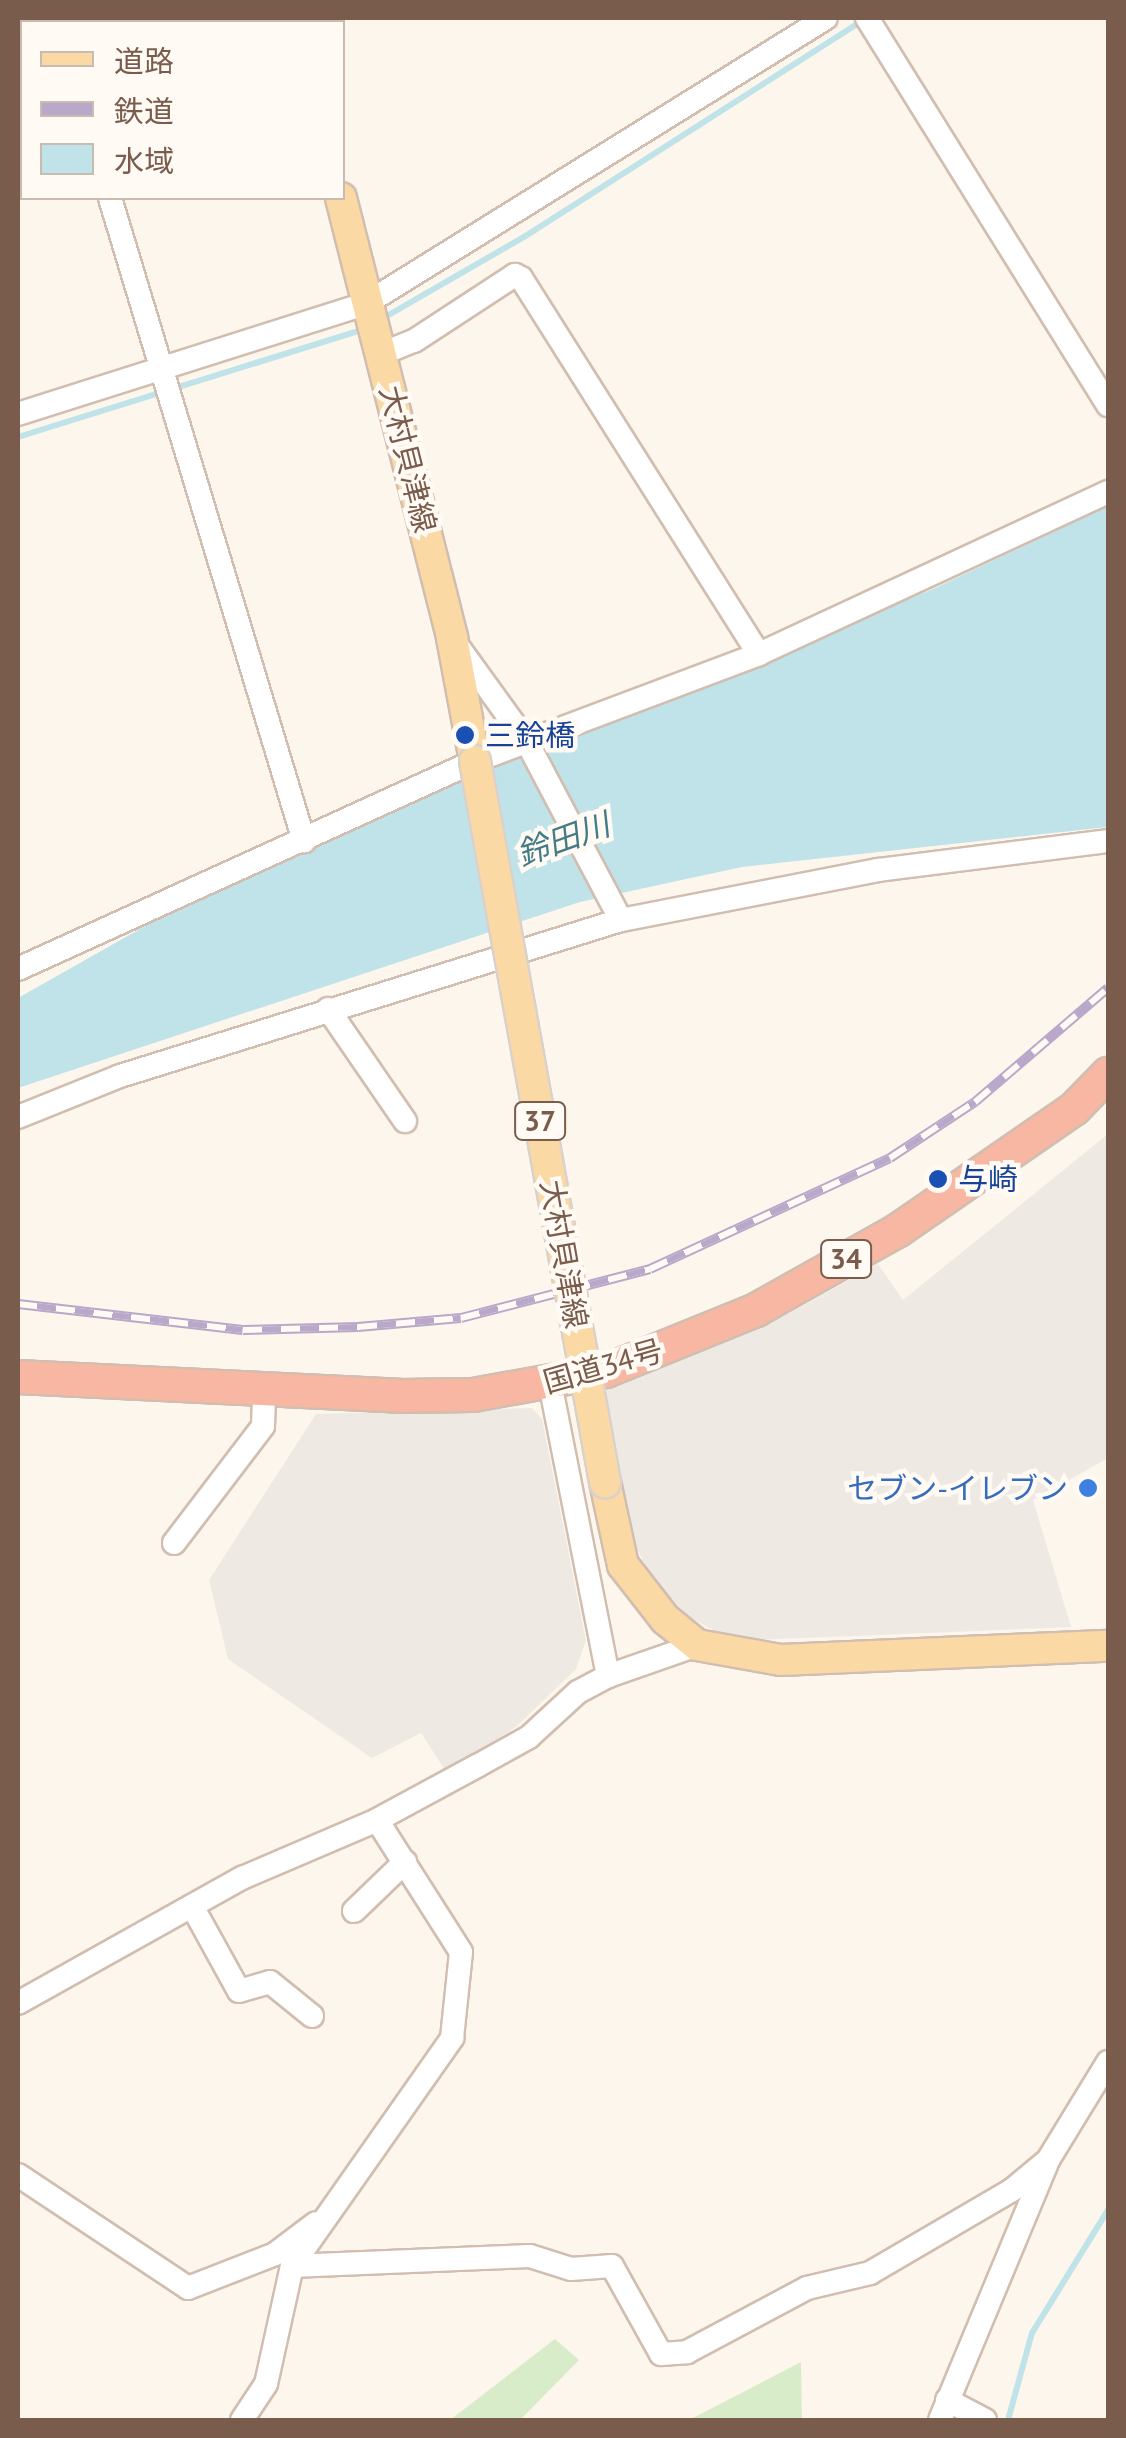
<!DOCTYPE html>
<meta charset="utf-8">
<style>
body{margin:0}
#map{position:relative;width:1126px;height:2438px;overflow:hidden;background:#fdf6ec;font-family:"PT Sans","Noto Sans JP",sans-serif}
div>[style]{position:absolute}
.industrial>*{inset:0;background:#efe9e4}
.green>*{inset:0;background:#d8ecc9}
.water>*{inset:0;background:#bfe3e8}
.stream>*{height:6px;margin:-3px;padding:0 3px;transform-origin:3px;border-radius:3px;background:#bfe3e8}
.roads{filter:drop-shadow(2px 0 #d1beb0) drop-shadow(-2px 0 #d1beb0) drop-shadow(0 2px #d1beb0) drop-shadow(0 -2px #d1beb0)}
.minor>*{height:22px;margin:-11px;padding:0 11px;transform-origin:11px;border-radius:11px;background:#fff}
.major>*{height:30px;margin:-15px;padding:0 15px;transform-origin:15px;border-radius:15px;background:#fbd9a5}
.highway>*{height:32px;margin:-16px;padding:0 16px;transform-origin:16px;border-radius:16px;background:#f7b7a3}
.rail>*{height:10px;margin-top:-5px;transform-origin:0;background:repeating-linear-gradient(90deg,#fffaf3 0 19px,#b9a8c9 0 38px);box-sizing:border-box;border-block:2px solid #b9a8c9}
.bridges{filter:drop-shadow(2px 0 #dad1cd) drop-shadow(-2px 0 #dad1cd) drop-shadow(0 2px #dad1cd) drop-shadow(0 -2px #dad1cd)}
.major-bridge>*{height:30px;margin:-15px;padding:0 15px;transform-origin:15px;border-radius:15px;background:#fbd9a5}
.dots>*{width:28px;height:28px;translate:-50% -50%;box-sizing:border-box;border:5px solid #fffaf3;border-radius:50%}
span{translate:-50% -50%;white-space:nowrap;text-align:center;line-height:1.15;-webkit-text-stroke:9px #fffaf3;paint-order:stroke}
.shield-label span{padding:2px 8px;background:#fffaf3;border:2px solid;border-radius:8px;-webkit-text-stroke-width:0}
.shield-label{font-size:28px;color:#7a5c4d;font-weight:700}
.street-label{font-size:30px;color:#7a5c4d}
.transit-label{font-size:30px;color:#164399}
.left{translate:0 -50%;text-align:left}
.shop-label{font-size:30px;color:#366cbe}
.right{translate:-100% -50%;text-align:right}
.water-label{font-size:32px;color:#437c86;font-style:italic}
.frame{position:absolute;inset:0;border:20px solid #7a5c4d;pointer-events:none}
.legend{position:absolute;left:20px;top:20px;width:325px;height:180px;box-sizing:border-box;background:#fffaf3;border:2px solid #cabbb1;margin:0;padding:12px 18px;list-style:none;font-size:30px;color:#7a5c4d}
.legend li{display:flex;align-items:center;gap:20px;height:50px}
.legend b{width:50px;border:2px solid #cabbb1}
</style>
<div id="map">
<div class="industrial">
<i style="clip-path:polygon(1108px 1134px,1108px 1458px,1033px 1500px,1071px 1627px,733px 1641px,688px 1616px,651px 1577px,632px 1538px,603px 1392px,788px 1314px,878px 1264px,903px 1300px)"></i>
<i style="clip-path:polygon(532px 1408px,542px 1419px,586px 1640px,576px 1669px,517px 1726px,447px 1773px,421px 1733px,372px 1758px,228px 1659px,209px 1580px,316px 1414px)"></i>
</div>
<div class="green">
<i style="clip-path:polygon(555px 2339px,579px 2360px,520px 2420px,450px 2420px)"></i>
<i style="clip-path:polygon(801px 2362px,802px 2420px,689px 2420px)"></i>
</div>
<div class="water">
<i style="clip-path:polygon(1108px 506px,1108px 827px,742px 867px,580px 902px,18px 1088px,18px 998px,147px 925px,454px 781px,931px 590px)"></i>
</div>
<div class="stream">
<i style="left:380px;top:320px;width:166px;rotate:-30deg"></i>
<i style="left:524px;top:237px;width:401px;rotate:-32.6deg"></i>
<i style="left:18px;top:437px;width:362px;rotate:-17.3deg"></i>
<i style="left:1008px;top:2420px;width:90px;rotate:-74.6deg"></i>
<i style="left:1032px;top:2333px;width:145px;rotate:-58.3deg"></i>
</div>
<div class="roads">
<div class="minor">
<i style="left:54px;top:18px;width:4px;rotate:63deg"></i>
<i style="left:867px;top:18px;width:456px;rotate:58.1deg"></i>
<i style="left:110px;top:198px;width:672px;rotate:73.21deg"></i>
<i style="left:381px;top:354px;width:35px;rotate:-22deg"></i>
<i style="left:414px;top:341px;width:121px;rotate:-33.2deg"></i>
<i style="left:515px;top:275px;width:7px;rotate:27deg"></i>
<i style="left:521px;top:278px;width:445px;rotate:57.7deg"></i>
<i style="left:18px;top:414px;width:366px;rotate:-17.6deg"></i>
<i style="left:367px;top:303px;width:540px;rotate:-31.84deg"></i>
<i style="left:457px;top:645px;width:120px;rotate:54.2deg"></i>
<i style="left:527px;top:742px;width:201px;rotate:62.2deg"></i>
<i style="left:18px;top:969px;width:502px;rotate:-24.47deg"></i>
<i style="left:475px;top:761px;width:303px;rotate:-20.6deg"></i>
<i style="left:759px;top:654px;width:385px;rotate:-24.9deg"></i>
<i style="left:328px;top:1009px;width:136px;rotate:55.5deg"></i>
<i style="left:18px;top:1117px;width:110px;rotate:-21.9deg"></i>
<i style="left:120px;top:1076px;width:525px;rotate:-17.3deg"></i>
<i style="left:621px;top:920px;width:262px;rotate:-11deg"></i>
<i style="left:878px;top:870px;width:232px;rotate:-7.2deg"></i>
<i style="left:550px;top:1383px;width:299px;rotate:78.8deg"></i>
<i style="left:174px;top:1543px;width:147px;rotate:-52.7deg"></i>
<i style="left:263px;top:1426px;width:35px;rotate:-88deg"></i>
<i style="left:192px;top:1906px;width:97px;rotate:61.1deg"></i>
<i style="left:239px;top:1991px;width:32px;rotate:-16deg"></i>
<i style="left:270px;top:1982px;width:54px;rotate:39deg"></i>
<i style="left:354px;top:1911px;width:71px;rotate:-43.9deg"></i>
<i style="left:18px;top:2003px;width:257px;rotate:-29.2deg"></i>
<i style="left:242px;top:1878px;width:147px;rotate:-23.2deg"></i>
<i style="left:377px;top:1820px;width:114px;rotate:-28.4deg"></i>
<i style="left:477px;top:1766px;width:60px;rotate:-29.1deg"></i>
<i style="left:529px;top:1737px;width:67px;rotate:-42.6deg"></i>
<i style="left:578px;top:1692px;width:34px;rotate:-28deg"></i>
<i style="left:608px;top:1676px;width:94px;rotate:-19.2deg"></i>
<i style="left:18px;top:2175px;width:204px;rotate:33.6deg"></i>
<i style="left:188px;top:2288px;width:93px;rotate:-21.3deg"></i>
<i style="left:275px;top:2254px;width:51px;rotate:-37.1deg"></i>
<i style="left:292px;top:2266px;width:238px;rotate:-2.4deg"></i>
<i style="left:530px;top:2256px;width:43px;rotate:17.6deg"></i>
<i style="left:571px;top:2269px;width:41px;rotate:-4.2deg"></i>
<i style="left:612px;top:2266px;width:101px;rotate:60.9deg"></i>
<i style="left:661px;top:2354px;width:26px;rotate:-4deg"></i>
<i style="left:687px;top:2352px;width:136px;rotate:-28.1deg"></i>
<i style="left:807px;top:2288px;width:65px;rotate:-13.4deg"></i>
<i style="left:870px;top:2273px;width:164px;rotate:-30.3deg"></i>
<i style="left:1012px;top:2190px;width:47px;rotate:-39.8deg"></i>
<i style="left:1048px;top:2160px;width:115px;rotate:-58.5deg"></i>
<i style="left:947px;top:2400px;width:43px;rotate:27.8deg"></i>
<i style="left:242px;top:2420px;width:43px;rotate:-56.3deg"></i>
<i style="left:266px;top:2384px;width:121px;rotate:-77.6deg"></i>
<i style="left:292px;top:2266px;width:279px;rotate:-54.9deg"></i>
<i style="left:452px;top:2038px;width:86px;rotate:-84deg"></i>
<i style="left:461px;top:1952px;width:156px;rotate:-122.5deg"></i>
<i style="left:940px;top:2420px;width:278px;rotate:-67.4deg"></i>
</div>
<div class="major">
<i style="left:297px;top:18px;width:4px;rotate:76deg"></i>
<i style="left:341px;top:198px;width:454px;rotate:75.8deg"></i>
<i style="left:452px;top:638px;width:125px;rotate:79.4deg"></i>
<i style="left:605px;top:1482px;width:85px;rotate:77.8deg"></i>
<i style="left:623px;top:1565px;width:68px;rotate:52.1deg"></i>
<i style="left:665px;top:1619px;width:41px;rotate:39.1deg"></i>
<i style="left:697px;top:1645px;width:85px;rotate:10.1deg"></i>
<i style="left:781px;top:1660px;width:327px;rotate:-2.5deg"></i>
</div>
<div class="highway">
<i style="left:18px;top:1377px;width:382px;rotate:2.8deg"></i>
<i style="left:400px;top:1396px;width:73px;rotate:-0.8deg"></i>
<i style="left:473px;top:1395px;width:135px;rotate:-10.2deg"></i>
<i style="left:606px;top:1371px;width:162px;rotate:-22.1deg"></i>
<i style="left:756px;top:1310px;width:162px;rotate:-29.3deg"></i>
<i style="left:897px;top:1231px;width:215px;rotate:-34.6deg"></i>
<i style="left:1074px;top:1109px;width:49px;rotate:-45.8deg"></i>
</div>
</div>
<div class="rail">
<i style="left:18px;top:1304px;width:226px;rotate:6.6deg"></i>
<i style="left:243px;top:1330px;width:115px;rotate:-1.5deg"></i>
<i style="left:358px;top:1327px;width:103px;rotate:-5deg"></i>
<i style="left:461px;top:1318px;width:195px;rotate:-14.5deg"></i>
<i style="left:650px;top:1269px;width:264px;rotate:-24.8deg"></i>
<i style="left:890px;top:1158px;width:102px;rotate:-33.4deg"></i>
<i style="left:975px;top:1102px;width:175px;rotate:-40.6deg"></i>
</div>
<div class="bridges">
<div class="major-bridge">
<i style="left:475px;top:761px;width:733px;rotate:79.78deg"></i>
</div>
</div>
<div class="dots">
<i style="left:465px;top:735px;background:#1a4fb4"></i>
<i style="left:938px;top:1179px;background:#1a4fb4"></i>
<i style="left:1088px;top:1488px;background:#3f7fe0"></i>
</div>
<div class="shield-label">
<span style="left:540px;top:1121px">37</span>
<span style="left:846px;top:1259px">34</span>
</div>
<div class="street-label">
<span style="left:408px;top:459px;rotate:76deg">大村貝津線</span>
<span style="left:564px;top:1254px;rotate:80deg">大村貝津線</span>
<span style="left:603px;top:1366px;rotate:-16deg">国道34号</span>
</div>
<div class="transit-label">
<span class="left" style="left:485px;top:735px">三鈴橋</span>
<span class="left" style="left:958px;top:1179px">与崎</span>
</div>
<div class="shop-label">
<span class="right" style="left:1068px;top:1488px">セブン-イレブン</span>
</div>
<div class="water-label">
<span style="left:563px;top:839px;rotate:-20deg">鈴田川</span>
</div>
<div class="frame"></div>
<ul class="legend">
<li><b style="height:12px;background:#fbd9a5"></b>道路</li>
<li><b style="height:12px;background:#b9a8c9"></b>鉄道</li>
<li><b style="height:28px;background:#bfe3e8"></b>水域</li>
</ul>
</div>
